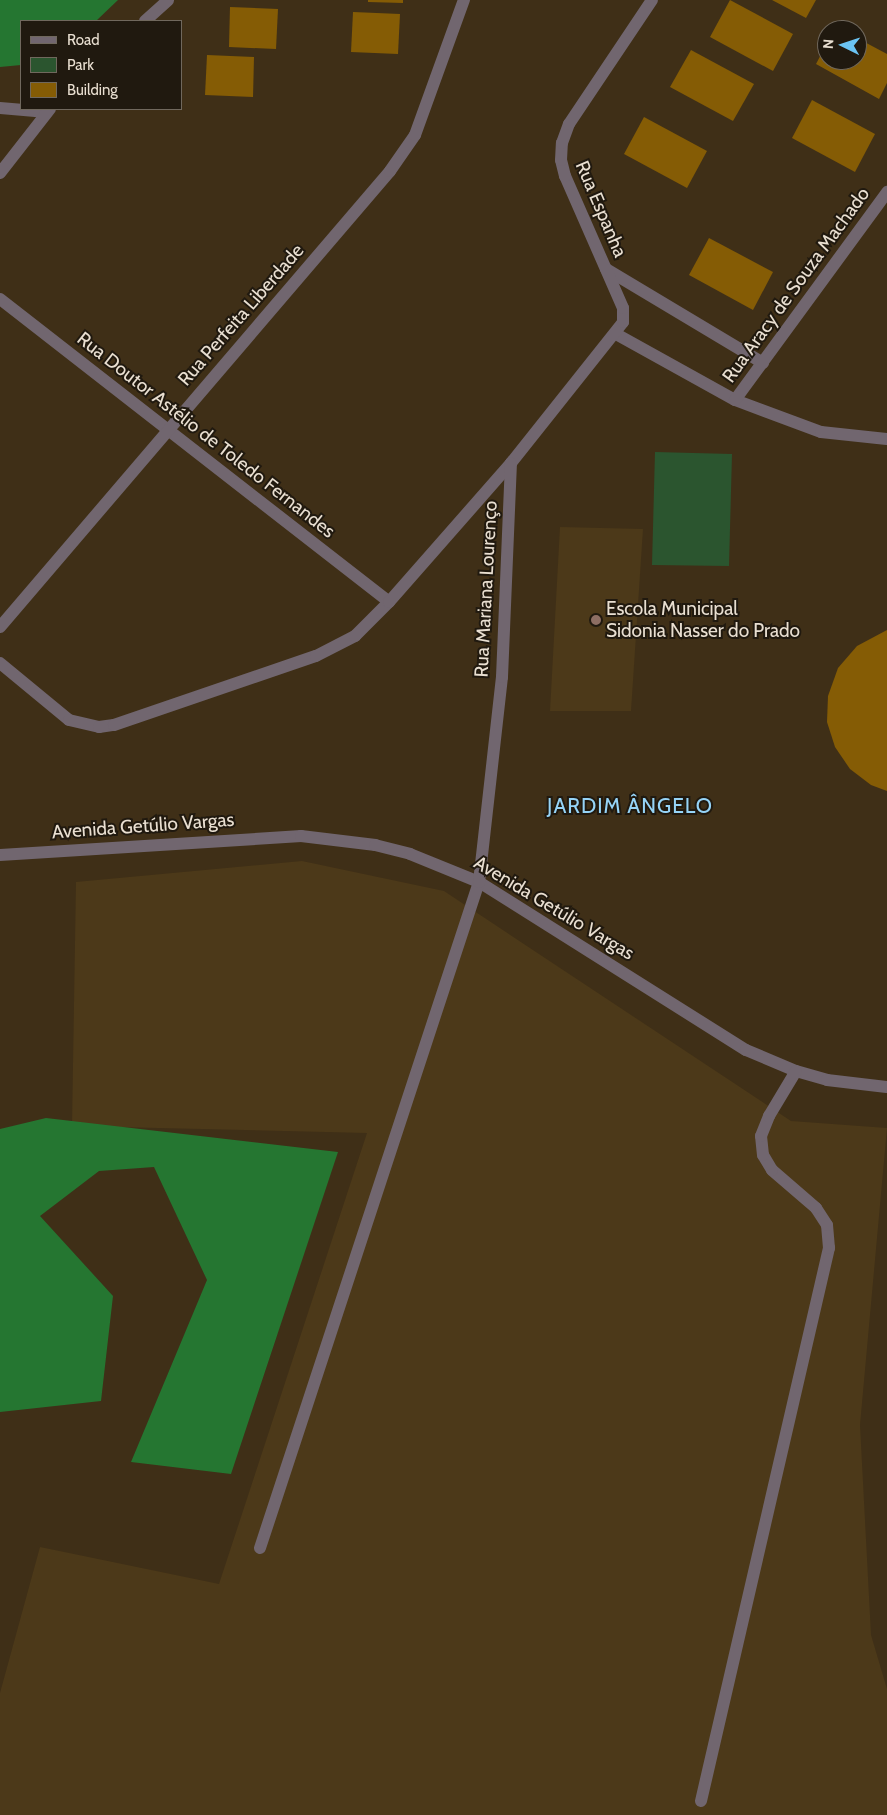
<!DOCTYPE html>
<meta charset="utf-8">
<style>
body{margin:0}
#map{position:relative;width:887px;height:1815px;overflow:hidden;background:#3f2f17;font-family:Cabin,sans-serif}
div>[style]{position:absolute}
.built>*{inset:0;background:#4c3919}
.green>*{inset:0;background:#2b552f}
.forest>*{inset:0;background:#257631}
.building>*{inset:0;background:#855c05}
.minor>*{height:12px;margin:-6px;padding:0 6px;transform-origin:6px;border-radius:6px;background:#71666f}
.dots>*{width:14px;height:14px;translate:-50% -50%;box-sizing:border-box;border:2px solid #20190f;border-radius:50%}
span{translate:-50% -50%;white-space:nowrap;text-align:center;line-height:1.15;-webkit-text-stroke:4px #20190f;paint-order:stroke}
.street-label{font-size:19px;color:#e9dfd1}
.poi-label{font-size:19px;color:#e9dfd1}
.left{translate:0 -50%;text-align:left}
.quarter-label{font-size:21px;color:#96d4f7;letter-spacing:1px}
.legend{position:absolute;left:20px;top:20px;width:162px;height:90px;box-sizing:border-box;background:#20190f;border:1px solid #70685d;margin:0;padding:6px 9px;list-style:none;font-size:15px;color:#e9dfd1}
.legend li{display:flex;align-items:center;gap:10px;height:25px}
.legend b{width:25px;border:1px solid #70685d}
.north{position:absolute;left:817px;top:20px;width:50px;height:50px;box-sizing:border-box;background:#20190f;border:1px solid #70685d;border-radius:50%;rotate:274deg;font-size:14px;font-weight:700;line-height:20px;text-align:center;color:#e9dfd1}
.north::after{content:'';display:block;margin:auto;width:18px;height:22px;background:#6bc3f2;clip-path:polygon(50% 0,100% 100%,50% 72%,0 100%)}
</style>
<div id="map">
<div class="built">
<i style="clip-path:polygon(560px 527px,643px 529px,631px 711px,550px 711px)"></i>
<i style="clip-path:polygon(302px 861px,444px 891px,791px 1121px,887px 1128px,860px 1425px,871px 1635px,887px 1689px,887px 1815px,0 1815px,0 1693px,40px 1547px,219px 1584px,367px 1133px,72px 1126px,76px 882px)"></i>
</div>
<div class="green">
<i style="clip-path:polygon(655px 452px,732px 454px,729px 566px,652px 565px)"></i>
</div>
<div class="forest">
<i style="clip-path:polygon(0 0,118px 0,96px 21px,21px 21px,21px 65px,0 67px)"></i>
<i style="clip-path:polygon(46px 1118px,338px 1152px,231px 1474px,131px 1462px,207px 1280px,154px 1167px,99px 1171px,40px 1216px,113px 1296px,101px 1401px,0 1412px,0 1129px)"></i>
</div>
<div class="building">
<i style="clip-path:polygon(368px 0,403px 0,403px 3px,368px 2px)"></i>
<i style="clip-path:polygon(730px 0,793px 34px,773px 71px,710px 37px)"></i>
<i style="clip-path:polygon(772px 0,816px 0,806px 18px)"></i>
<i style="clip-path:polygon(230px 7px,278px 9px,276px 49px,229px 47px)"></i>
<i style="clip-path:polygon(353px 12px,400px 14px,398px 54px,351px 52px)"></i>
<i style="clip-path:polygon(857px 38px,887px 54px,887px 83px,879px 99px,816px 64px,827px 43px,827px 60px,857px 60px)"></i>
<i style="clip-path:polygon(691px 50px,754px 84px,733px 121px,670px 87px)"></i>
<i style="clip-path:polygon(207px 55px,254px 57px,253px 97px,205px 95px)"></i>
<i style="clip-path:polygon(812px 100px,875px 134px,855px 172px,792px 138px)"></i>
<i style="clip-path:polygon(644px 117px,707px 151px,687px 188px,624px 154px)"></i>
<i style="clip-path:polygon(709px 238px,773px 272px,753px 310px,689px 275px)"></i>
<i style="clip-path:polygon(887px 630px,887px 791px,871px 785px,850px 769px,835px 747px,827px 722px,828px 696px,838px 668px,857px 646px)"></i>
</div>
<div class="minor">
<i style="left:145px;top:21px;width:31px;rotate:-42deg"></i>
<i style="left:0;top:108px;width:47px;rotate:4.9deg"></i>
<i style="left:0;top:173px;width:81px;rotate:-52deg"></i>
<i style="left:606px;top:269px;width:183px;rotate:30.9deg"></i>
<i style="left:0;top:299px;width:493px;rotate:37.9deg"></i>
<i style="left:616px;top:334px;width:136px;rotate:29deg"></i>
<i style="left:735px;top:400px;width:92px;rotate:20.4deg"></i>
<i style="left:821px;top:432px;width:66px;rotate:6.1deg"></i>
<i style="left:735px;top:400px;width:258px;rotate:-53.8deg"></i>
<i style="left:0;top:627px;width:600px;rotate:-49.46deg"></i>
<i style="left:390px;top:171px;width:44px;rotate:-55.2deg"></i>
<i style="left:415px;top:135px;width:144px;rotate:-70.1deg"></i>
<i style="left:0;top:663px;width:89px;rotate:39.6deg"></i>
<i style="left:69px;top:720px;width:31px;rotate:13deg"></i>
<i style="left:99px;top:727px;width:15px;rotate:-8deg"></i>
<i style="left:114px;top:725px;width:213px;rotate:-18.9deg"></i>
<i style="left:316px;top:656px;width:44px;rotate:-27.1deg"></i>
<i style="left:355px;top:636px;width:48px;rotate:-45deg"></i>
<i style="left:389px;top:602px;width:185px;rotate:-48.7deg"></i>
<i style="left:511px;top:463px;width:180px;rotate:-51.5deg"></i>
<i style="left:623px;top:322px;width:14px;rotate:-90deg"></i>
<i style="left:623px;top:308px;width:144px;rotate:-113.7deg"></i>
<i style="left:565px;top:176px;width:16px;rotate:-104deg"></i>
<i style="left:561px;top:160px;width:17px;rotate:-87deg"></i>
<i style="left:562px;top:143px;width:20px;rotate:-70deg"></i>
<i style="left:569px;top:124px;width:149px;rotate:-56.2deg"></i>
<i style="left:0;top:855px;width:302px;rotate:-3.6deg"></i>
<i style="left:301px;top:836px;width:75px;rotate:6.9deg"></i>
<i style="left:375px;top:845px;width:36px;rotate:14deg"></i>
<i style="left:410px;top:854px;width:74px;rotate:22.1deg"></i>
<i style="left:479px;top:882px;width:315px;rotate:32.2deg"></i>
<i style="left:746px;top:1050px;width:54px;rotate:22.8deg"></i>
<i style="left:796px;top:1071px;width:32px;rotate:16deg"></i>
<i style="left:827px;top:1080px;width:60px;rotate:6.7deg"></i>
<i style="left:260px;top:1548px;width:701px;rotate:-71.8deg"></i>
<i style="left:479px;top:882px;width:206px;rotate:-83.6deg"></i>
<i style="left:502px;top:677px;width:214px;rotate:-87.6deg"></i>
<i style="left:701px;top:1801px;width:568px;rotate:-76.97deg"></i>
<i style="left:829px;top:1248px;width:23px;rotate:-95deg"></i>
<i style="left:827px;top:1225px;width:20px;rotate:-123deg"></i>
<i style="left:816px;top:1208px;width:58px;rotate:-139.2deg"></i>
<i style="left:772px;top:1170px;width:17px;rotate:-121deg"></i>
<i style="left:763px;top:1155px;width:19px;rotate:-96deg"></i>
<i style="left:761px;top:1136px;width:22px;rotate:-68deg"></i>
<i style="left:769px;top:1116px;width:52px;rotate:-59deg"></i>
</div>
<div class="dots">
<i style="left:596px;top:620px;background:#8d6e63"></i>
</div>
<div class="street-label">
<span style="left:601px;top:209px;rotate:67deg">Rua Espanha</span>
<span style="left:796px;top:285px;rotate:-54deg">Rua Aracy de Souza Machado</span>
<span style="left:241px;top:315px;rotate:-49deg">Rua Perfeita Liberdade</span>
<span style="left:206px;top:435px;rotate:38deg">Rua Doutor Astélio de Toledo Fernandes</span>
<span style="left:486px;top:589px;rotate:-87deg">Rua Mariana Lourenço</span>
<span style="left:143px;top:826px;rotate:-4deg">Avenida Getúlio Vargas</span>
<span style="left:554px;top:908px;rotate:31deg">Avenida Getúlio Vargas</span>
</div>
<div class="poi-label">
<span class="left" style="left:606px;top:620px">Escola Municipal<br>Sidonia Nasser do Prado</span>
</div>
<div class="quarter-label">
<span style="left:630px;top:806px">JARDIM ÂNGELO</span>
</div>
<ul class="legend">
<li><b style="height:6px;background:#71666f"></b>Road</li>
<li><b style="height:14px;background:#2b552f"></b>Park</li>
<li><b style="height:14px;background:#855c05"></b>Building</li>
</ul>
<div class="north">N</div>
</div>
